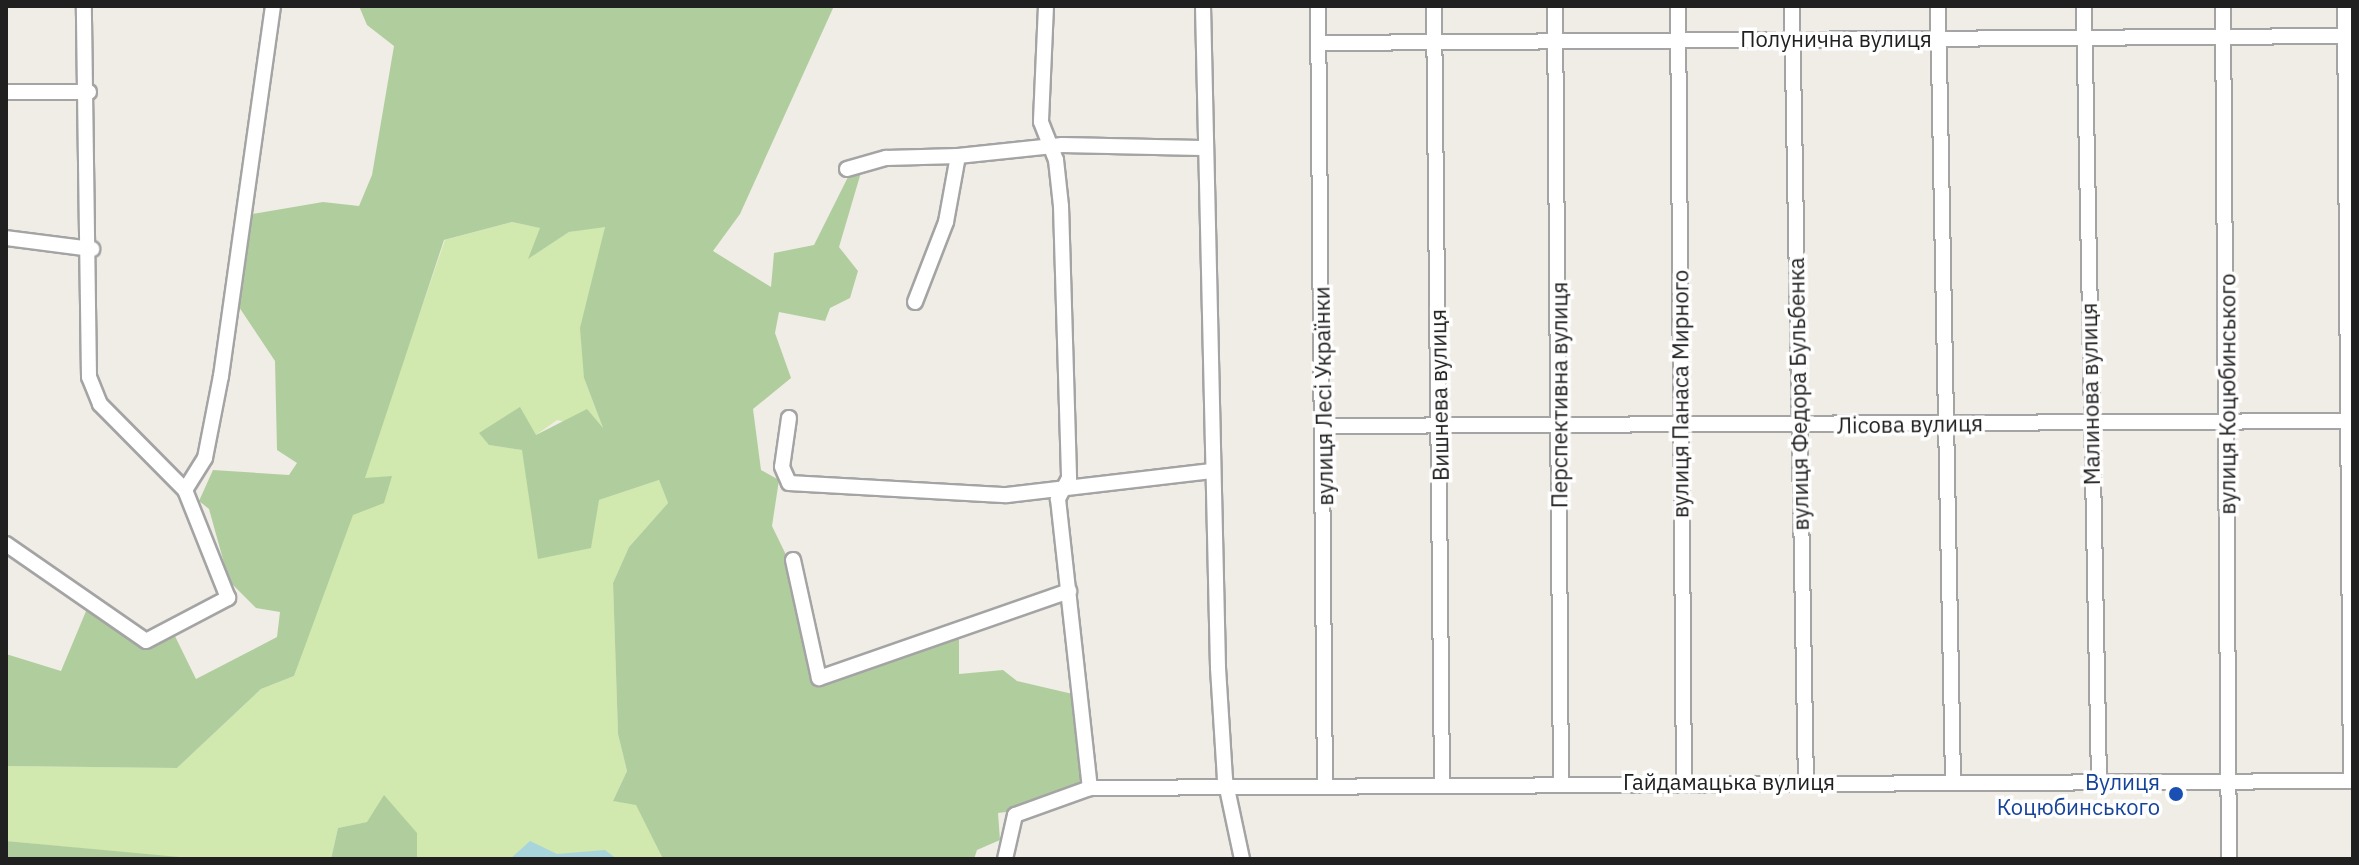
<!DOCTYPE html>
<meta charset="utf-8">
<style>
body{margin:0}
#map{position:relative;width:2359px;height:865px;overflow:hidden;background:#f0ece6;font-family:"IBM Plex Sans",sans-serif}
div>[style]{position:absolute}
.grass>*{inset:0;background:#d1e8ae}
.forest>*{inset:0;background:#b0ce9d}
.water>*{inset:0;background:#a8d5dc}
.roads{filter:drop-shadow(2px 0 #a4a4a4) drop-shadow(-2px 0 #a4a4a4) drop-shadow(0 2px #a4a4a4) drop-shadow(0 -2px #a4a4a4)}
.minor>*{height:14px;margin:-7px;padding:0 7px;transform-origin:7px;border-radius:7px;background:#fff}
.dots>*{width:22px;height:22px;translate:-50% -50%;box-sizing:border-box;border:4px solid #fff;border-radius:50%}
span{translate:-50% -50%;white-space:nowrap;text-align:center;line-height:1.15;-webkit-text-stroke:7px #fff;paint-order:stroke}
.street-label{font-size:22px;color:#202020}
.transit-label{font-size:22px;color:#164399}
.right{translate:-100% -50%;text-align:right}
.frame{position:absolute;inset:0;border:8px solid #202020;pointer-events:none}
</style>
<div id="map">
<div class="grass">
<i style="clip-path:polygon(512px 222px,541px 228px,529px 258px,569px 232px,605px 226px,584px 378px,604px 431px,557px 420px,536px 435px,489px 445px,522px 450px,599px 500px,659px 480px,668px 503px,629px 547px,613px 583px,618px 734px,627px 771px,613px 801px,636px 804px,663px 859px,417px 859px,367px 822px,338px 828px,331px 859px,190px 859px,6px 841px,6px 766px,177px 768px,261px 689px,294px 676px,445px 240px)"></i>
</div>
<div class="forest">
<i style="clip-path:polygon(359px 6px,834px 6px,740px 214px,713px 251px,771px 287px,774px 253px,814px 245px,849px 175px,862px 169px,839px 247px,858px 271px,850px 298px,830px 308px,825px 321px,779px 312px,775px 333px,791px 378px,753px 409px,761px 470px,779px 480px,772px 526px,789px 561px,810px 677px,833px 681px,959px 630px,959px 674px,1003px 670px,1017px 681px,1077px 695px,1084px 784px,1030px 809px,998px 813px,1000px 840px,977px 850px,974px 859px,663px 859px,636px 805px,613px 801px,627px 771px,618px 734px,613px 583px,629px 547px,668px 503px,659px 480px,599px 500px,591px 548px,538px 559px,522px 450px,489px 445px,479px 433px,520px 407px,536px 435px,587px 409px,603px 428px,584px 378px,580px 328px,605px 227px,569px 232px,528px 259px,540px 228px,512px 222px,444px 240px,365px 478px,392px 476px,384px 503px,353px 515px,294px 676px,261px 689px,177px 768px,6px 766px,6px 654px,61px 671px,89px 604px,146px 641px,171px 628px,196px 679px,277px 637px,280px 612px,256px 608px,229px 581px,209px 509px,199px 501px,213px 470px,289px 475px,297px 463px,277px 450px,275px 361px,239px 307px,252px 214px,323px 202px,359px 206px,372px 175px,394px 46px,367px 25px)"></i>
<i style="clip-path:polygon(384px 795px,417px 833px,417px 858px,435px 859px,331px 859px,338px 828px,367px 822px)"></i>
<i style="clip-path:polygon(6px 841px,190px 858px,6px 859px)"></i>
</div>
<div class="water">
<i style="clip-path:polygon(530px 841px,557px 854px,605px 850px,617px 859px,510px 859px)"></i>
</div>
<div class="roads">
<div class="minor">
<i style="left:1046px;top:6px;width:116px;rotate:92.5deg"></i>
<i style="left:1041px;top:122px;width:41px;rotate:68.5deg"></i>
<i style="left:1056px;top:160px;width:46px;rotate:83.8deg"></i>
<i style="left:1061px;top:206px;width:272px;rotate:88.3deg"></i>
<i style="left:1069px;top:478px;width:24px;rotate:118deg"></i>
<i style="left:1058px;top:499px;width:291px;rotate:83.7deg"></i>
<i style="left:1090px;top:788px;width:1263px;rotate:-0.32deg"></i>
<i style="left:1203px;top:6px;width:662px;rotate:88.7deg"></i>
<i style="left:1218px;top:668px;width:111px;rotate:86.4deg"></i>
<i style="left:1225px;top:779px;width:82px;rotate:78deg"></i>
<i style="left:1318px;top:6px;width:780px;rotate:89.49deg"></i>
<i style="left:1434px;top:6px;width:778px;rotate:89.41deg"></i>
<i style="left:1555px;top:6px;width:778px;rotate:89.56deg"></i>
<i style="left:1678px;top:6px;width:776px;rotate:89.56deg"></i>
<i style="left:1792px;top:6px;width:775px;rotate:88.97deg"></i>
<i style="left:1938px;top:6px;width:775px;rotate:88.89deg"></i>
<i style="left:2084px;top:6px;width:777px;rotate:88.89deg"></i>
<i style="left:2223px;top:6px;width:853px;rotate:89.6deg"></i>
<i style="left:2345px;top:6px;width:775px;rotate:89.56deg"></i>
<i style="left:1318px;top:43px;width:1035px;rotate:-0.39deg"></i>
<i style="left:6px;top:92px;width:83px"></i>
<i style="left:847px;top:169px;width:41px;rotate:-15.8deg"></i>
<i style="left:886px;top:158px;width:72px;rotate:-1.6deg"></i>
<i style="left:6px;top:238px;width:87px;rotate:7.3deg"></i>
<i style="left:915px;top:302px;width:86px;rotate:-68.8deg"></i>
<i style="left:946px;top:222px;width:67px;rotate:-79.7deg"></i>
<i style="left:958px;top:156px;width:105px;rotate:-6deg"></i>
<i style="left:1062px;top:145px;width:139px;rotate:1.2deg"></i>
<i style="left:789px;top:418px;width:49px;rotate:98.1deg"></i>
<i style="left:782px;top:467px;width:17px;rotate:66deg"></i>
<i style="left:789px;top:483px;width:218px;rotate:3.2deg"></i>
<i style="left:1007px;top:495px;width:204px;rotate:-6.7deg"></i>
<i style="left:1324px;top:426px;width:1029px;rotate:-0.28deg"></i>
<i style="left:185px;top:490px;width:38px;rotate:-58deg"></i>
<i style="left:205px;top:458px;width:84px;rotate:-79deg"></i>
<i style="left:221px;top:376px;width:374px;rotate:-82deg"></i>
<i style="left:6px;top:544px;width:170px;rotate:34.7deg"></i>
<i style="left:146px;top:641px;width:93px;rotate:-27.7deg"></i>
<i style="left:228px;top:598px;width:116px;rotate:-111.7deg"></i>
<i style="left:185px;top:490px;width:121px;rotate:-134.7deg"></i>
<i style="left:100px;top:404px;width:29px;rotate:-112deg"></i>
<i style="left:89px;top:377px;width:371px;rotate:-90.8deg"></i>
<i style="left:793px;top:560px;width:121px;rotate:77.6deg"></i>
<i style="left:819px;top:678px;width:265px;rotate:-19.2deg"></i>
<i style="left:1005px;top:859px;width:45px;rotate:-77.2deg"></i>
<i style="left:1015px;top:815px;width:80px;rotate:-19.8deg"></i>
</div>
</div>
<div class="dots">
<i style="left:2176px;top:794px;background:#1a4fb4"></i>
</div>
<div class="street-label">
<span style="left:1836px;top:39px">Полунична вулиця</span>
<span style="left:1680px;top:394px;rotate:-90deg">вулиця Панаса Мирного</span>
<span style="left:1798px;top:394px;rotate:-91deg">вулиця Федора Бульбенка</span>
<span style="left:2090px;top:394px;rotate:-91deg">Малинова вулиця</span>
<span style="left:2227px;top:394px;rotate:-90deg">вулиця Коцюбинського</span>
<span style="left:1439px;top:395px;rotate:-91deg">Вишнева вулиця</span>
<span style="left:1559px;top:395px;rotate:-90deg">Перспективна вулиця</span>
<span style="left:1323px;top:396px;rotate:-91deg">вулиця Лесі Українки</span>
<span style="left:1910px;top:424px;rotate:-1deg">Лісова вулиця</span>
<span style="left:1729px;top:782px">Гайдамацька вулиця</span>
</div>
<div class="transit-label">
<span class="right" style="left:2160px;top:794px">Вулиця<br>Коцюбинського</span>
</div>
<div class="frame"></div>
</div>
